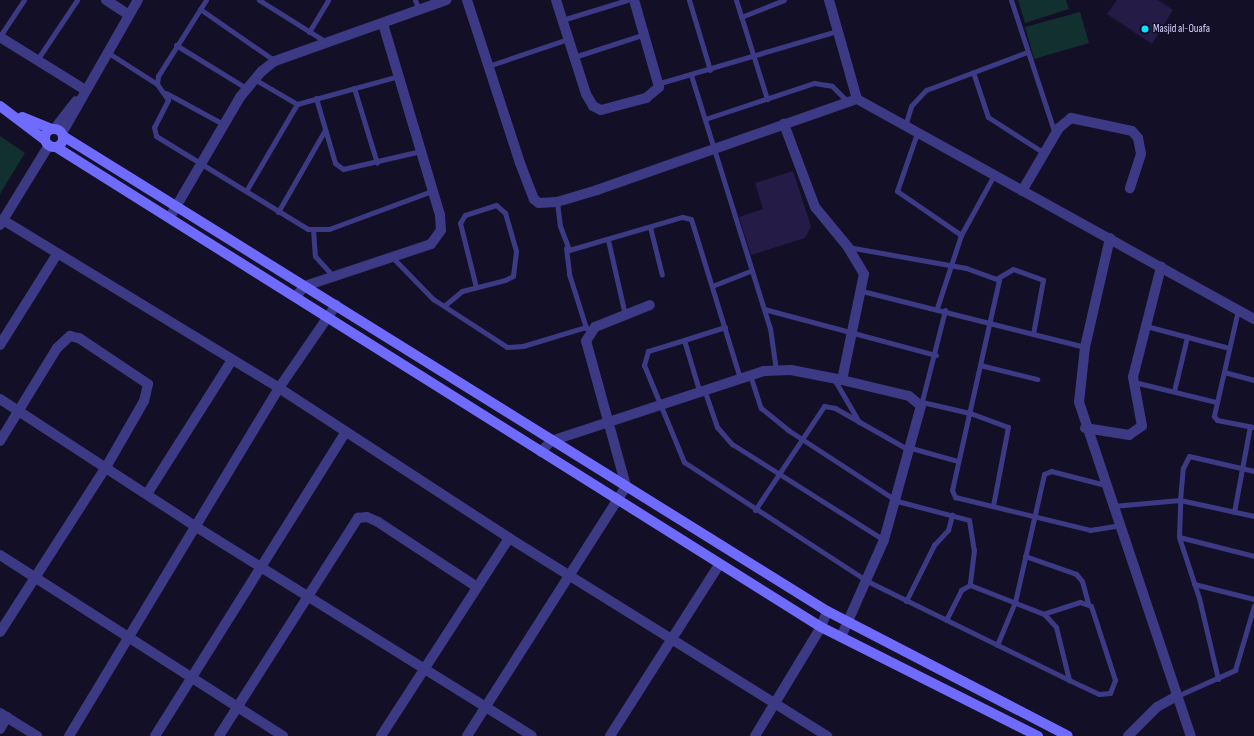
<!DOCTYPE html>
<style>
body{margin:0}
#map{position:relative;width:1254px;height:736px;overflow:hidden;background:#130f26;font-family:"Sofia Sans Condensed",sans-serif}
div>[style]{position:absolute}
.green>*{inset:0;background:#12302f}
.building>*{inset:0;background:#241b47}
.service>*{height:5px;margin:-2.5px;padding:0 2.5px;transform-origin:2.5px;border-radius:2.5px;background:#3d3a85}
.minor>*{height:10px;margin:-5px;padding:0 5px;transform-origin:5px;border-radius:5px;background:#3d3a85}
.tertiary>*{height:10px;margin:-5px;padding:0 5px;transform-origin:5px;border-radius:5px;background:#3d3a85}
.secondary>*{height:10px;margin:-5px;padding:0 5px;transform-origin:5px;border-radius:5px;background:#6f6bff}
.secondary>.ring{margin:-5px;padding:0;box-sizing:content-box;background:none;border:10px solid #6f6bff;border-radius:50%}
.dots>*{width:11px;height:11px;translate:-50% -50%;box-sizing:border-box;border:2px solid #130f26;border-radius:50%}
span{translate:-50% -50%;white-space:nowrap;text-align:center;line-height:1.15;-webkit-text-stroke:3px #130f26;paint-order:stroke}
.poi-label{font-size:11px;color:#d9d4ff}
.left{translate:0 -50%;text-align:left}
</style>
<div id="map">
<div class="green">
<i style="clip-path:polygon(1018px 0,1066px 0,1069px 9px,1025px 23px)"></i>
<i style="clip-path:polygon(1080px 12px,1089px 43px,1034px 59px,1025px 27px)"></i>
<i style="clip-path:polygon(0 136px,25px 153px,0 194px)"></i>
</div>
<div class="building">
<i style="clip-path:polygon(1117px 0,1158px 0,1173px 10px,1152px 44px,1107px 14px)"></i>
<i style="clip-path:polygon(793px 171px,811px 226px,805px 238px,751px 255px,739px 217px,763px 209px,755px 183px)"></i>
</div>
<div class="service">
<i style="left:206px;top:0;width:90px;rotate:122.3deg"></i>
<i style="left:158px;top:76px;width:8px;rotate:97deg"></i>
<i style="left:157px;top:84px;width:19px;rotate:55deg"></i>
<i style="left:168px;top:100px;width:30px;rotate:117deg"></i>
<i style="left:154px;top:127px;width:9px;rotate:77deg"></i>
<i style="left:156px;top:136px;width:178px;rotate:31.5deg"></i>
<i style="left:308px;top:229px;width:21px"></i>
<i style="left:329px;top:229px;width:110px;rotate:-20.3deg"></i>
<i style="left:259px;top:0;width:79px;rotate:32.1deg"></i>
<i style="left:415px;top:0;width:11px;rotate:68deg"></i>
<i style="left:689px;top:0;width:73px;rotate:73.3deg"></i>
<i style="left:736px;top:0;width:104px;rotate:72.6deg"></i>
<i style="left:1011px;top:0;width:141px;rotate:71.8deg"></i>
<i style="left:200px;top:9px;width:91px;rotate:34.7deg"></i>
<i style="left:741px;top:17px;width:46px;rotate:-21.6deg"></i>
<i style="left:562px;top:20px;width:68px;rotate:-17.1deg"></i>
<i style="left:309px;top:32px;width:37px;rotate:-59deg"></i>
<i style="left:0;top:36px;width:43px;rotate:-56.3deg"></i>
<i style="left:176px;top:45px;width:82px;rotate:31.6deg"></i>
<i style="left:107px;top:52px;width:59px;rotate:32.6deg"></i>
<i style="left:574px;top:57px;width:75px;rotate:-17.9deg"></i>
<i style="left:37px;top:60px;width:72px;rotate:-56.3deg"></i>
<i style="left:488px;top:66px;width:84px;rotate:-18.6deg"></i>
<i style="left:973px;top:72px;width:47px;rotate:71.6deg"></i>
<i style="left:988px;top:117px;width:67px;rotate:32.7deg"></i>
<i style="left:691px;top:75px;width:265px;rotate:72.7deg"></i>
<i style="left:770px;top:328px;width:42px;rotate:81.9deg"></i>
<i style="left:254px;top:79px;width:50px;rotate:30.2deg"></i>
<i style="left:660px;top:83px;width:184px;rotate:-16.4deg"></i>
<i style="left:354px;top:88px;width:78px;rotate:73deg"></i>
<i style="left:166px;top:93px;width:67px;rotate:28.5deg"></i>
<i style="left:316px;top:98px;width:68px;rotate:73.7deg"></i>
<i style="left:335px;top:163px;width:10px;rotate:37deg"></i>
<i style="left:343px;top:169px;width:80px;rotate:-13deg"></i>
<i style="left:705px;top:119px;width:115px;rotate:-18.3deg"></i>
<i style="left:814px;top:83px;width:18px;rotate:9deg"></i>
<i style="left:832px;top:86px;width:23px;rotate:45deg"></i>
<i style="left:905px;top:126px;width:21px;rotate:-73deg"></i>
<i style="left:911px;top:106px;width:22px;rotate:-47deg"></i>
<i style="left:926px;top:90px;width:108px;rotate:-20.6deg"></i>
<i style="left:917px;top:133px;width:61px;rotate:109deg"></i>
<i style="left:897px;top:191px;width:78px;rotate:34.5deg"></i>
<i style="left:961px;top:235px;width:77px;rotate:108.2deg"></i>
<i style="left:246px;top:191px;width:101px;rotate:-59.6deg"></i>
<i style="left:297px;top:104px;width:106px;rotate:-15.4deg"></i>
<i style="left:557px;top:202px;width:24px;rotate:83deg"></i>
<i style="left:560px;top:226px;width:26px;rotate:69deg"></i>
<i style="left:569px;top:250px;width:118px;rotate:-16.3deg"></i>
<i style="left:682px;top:217px;width:9px;rotate:13deg"></i>
<i style="left:691px;top:219px;width:166px;rotate:72.9deg"></i>
<i style="left:278px;top:212px;width:95px;rotate:-60.2deg"></i>
<i style="left:650px;top:227px;width:49px;rotate:76deg"></i>
<i style="left:313px;top:229px;width:27px;rotate:86deg"></i>
<i style="left:315px;top:256px;width:27px;rotate:48deg"></i>
<i style="left:961px;top:235px;width:68px;rotate:-61.2deg"></i>
<i style="left:608px;top:240px;width:77px;rotate:77.2deg"></i>
<i style="left:848px;top:247px;width:120px;rotate:10.1deg"></i>
<i style="left:966px;top:268px;width:35px;rotate:20deg"></i>
<i style="left:999px;top:280px;width:215px;rotate:102.6deg"></i>
<i style="left:952px;top:490px;width:8px;rotate:67deg"></i>
<i style="left:955px;top:497px;width:139px;rotate:13.7deg"></i>
<i style="left:1090px;top:530px;width:30px;rotate:-9deg"></i>
<i style="left:566px;top:248px;width:26px;rotate:83deg"></i>
<i style="left:569px;top:274px;width:57px;rotate:72.5deg"></i>
<i style="left:392px;top:257px;width:59px;rotate:45.7deg"></i>
<i style="left:433px;top:299px;width:88px;rotate:33deg"></i>
<i style="left:507px;top:347px;width:16px;rotate:-4deg"></i>
<i style="left:523px;top:346px;width:66px;rotate:-16.8deg"></i>
<i style="left:998px;top:278px;width:17px;rotate:-31deg"></i>
<i style="left:1013px;top:269px;width:32px;rotate:20deg"></i>
<i style="left:1043px;top:280px;width:55px;rotate:100.5deg"></i>
<i style="left:712px;top:286px;width:41px;rotate:-21.5deg"></i>
<i style="left:862px;top:291px;width:230px;rotate:14.1deg"></i>
<i style="left:444px;top:306px;width:23px;rotate:-40deg"></i>
<i style="left:462px;top:291px;width:44px;rotate:-14.3deg"></i>
<i style="left:505px;top:280px;width:9px;rotate:-27deg"></i>
<i style="left:513px;top:276px;width:25px;rotate:-83deg"></i>
<i style="left:516px;top:251px;width:40px;rotate:-106deg"></i>
<i style="left:505px;top:213px;width:12px;rotate:-138deg"></i>
<i style="left:496px;top:205px;width:33px;rotate:162deg"></i>
<i style="left:465px;top:215px;width:9px;rotate:122deg"></i>
<i style="left:460px;top:223px;width:66px;rotate:76deg"></i>
<i style="left:764px;top:309px;width:178px;rotate:15deg"></i>
<i style="left:1238px;top:310px;width:109px;rotate:102.8deg"></i>
<i style="left:1214px;top:416px;width:5px;rotate:53deg"></i>
<i style="left:1217px;top:420px;width:38px;rotate:11deg"></i>
<i style="left:1146px;top:326px;width:86px;rotate:14.8deg"></i>
<i style="left:684px;top:340px;width:38px;rotate:163deg"></i>
<i style="left:648px;top:351px;width:15px;rotate:106deg"></i>
<i style="left:644px;top:365px;width:105px;rotate:67.6deg"></i>
<i style="left:684px;top:462px;width:218px;rotate:33deg"></i>
<i style="left:867px;top:581px;width:225px;rotate:26.1deg"></i>
<i style="left:1069px;top:680px;width:33px;rotate:25deg"></i>
<i style="left:1099px;top:694px;width:11px;rotate:-5deg"></i>
<i style="left:1110px;top:693px;width:14px;rotate:-69deg"></i>
<i style="left:1115px;top:680px;width:78px;rotate:-108deg"></i>
<i style="left:1091px;top:606px;width:12px;rotate:-160deg"></i>
<i style="left:1080px;top:602px;width:38px;rotate:162deg"></i>
<i style="left:980px;top:365px;width:59px;rotate:13.8deg"></i>
<i style="left:1224px;top:372px;width:31px;rotate:15deg"></i>
<i style="left:750px;top:375px;width:35px;rotate:72deg"></i>
<i style="left:761px;top:408px;width:35px;rotate:39deg"></i>
<i style="left:788px;top:430px;width:130px;rotate:33.1deg"></i>
<i style="left:897px;top:501px;width:74px;rotate:14.8deg"></i>
<i style="left:969px;top:520px;width:30px;rotate:81deg"></i>
<i style="left:974px;top:550px;width:35px;rotate:97deg"></i>
<i style="left:834px;top:379px;width:50px;rotate:59.8deg"></i>
<i style="left:1134px;top:382px;width:84px;rotate:13.7deg"></i>
<i style="left:704px;top:389px;width:40px;rotate:71.1deg"></i>
<i style="left:717px;top:427px;width:23px;rotate:49deg"></i>
<i style="left:732px;top:444px;width:180px;rotate:32.3deg"></i>
<i style="left:699px;top:390px;width:52px;rotate:-106.7deg"></i>
<i style="left:684px;top:340px;width:43px;rotate:-17.6deg"></i>
<i style="left:1174px;top:391px;width:56px;rotate:-76.5deg"></i>
<i style="left:922px;top:402px;width:49px;rotate:12.9deg"></i>
<i style="left:970px;top:413px;width:40px;rotate:20.2deg"></i>
<i style="left:1008px;top:427px;width:80px;rotate:100.8deg"></i>
<i style="left:921px;top:405px;width:98px;rotate:-75.8deg"></i>
<i style="left:911px;top:448px;width:49px;rotate:15.5deg"></i>
<i style="left:1113px;top:506px;width:67px;rotate:-5.1deg"></i>
<i style="left:1180px;top:500px;width:32px;rotate:-85deg"></i>
<i style="left:1183px;top:468px;width:13px;rotate:-63deg"></i>
<i style="left:1189px;top:456px;width:67px;rotate:13deg"></i>
<i style="left:755px;top:510px;width:125px;rotate:-56.4deg"></i>
<i style="left:824px;top:406px;width:11px;rotate:10deg"></i>
<i style="left:835px;top:408px;width:85px;rotate:29.6deg"></i>
<i style="left:1234px;top:512px;width:87px;rotate:-79.5deg"></i>
<i style="left:1179px;top:537px;width:37px;rotate:-88deg"></i>
<i style="left:1180px;top:500px;width:76px;rotate:12.2deg"></i>
<i style="left:1025px;top:556px;width:54px;rotate:19.4deg"></i>
<i style="left:1076px;top:574px;width:9px;rotate:49deg"></i>
<i style="left:1082px;top:581px;width:23px;rotate:75deg"></i>
<i style="left:1194px;top:584px;width:62px;rotate:14deg"></i>
<i style="left:906px;top:601px;width:63px;rotate:-63.4deg"></i>
<i style="left:934px;top:545px;width:21px;rotate:-47deg"></i>
<i style="left:948px;top:530px;width:16px;rotate:-75deg"></i>
<i style="left:946px;top:620px;width:34px;rotate:-63deg"></i>
<i style="left:961px;top:590px;width:10px;rotate:-29deg"></i>
<i style="left:970px;top:585px;width:79px;rotate:21.4deg"></i>
<i style="left:1044px;top:614px;width:18px;rotate:47deg"></i>
<i style="left:1056px;top:627px;width:55px;rotate:76.2deg"></i>
<i style="left:997px;top:645px;width:47px;rotate:-67.3deg"></i>
<i style="left:1015px;top:602px;width:131px;rotate:-77.2deg"></i>
<i style="left:1044px;top:474px;width:8px;rotate:-23deg"></i>
<i style="left:1051px;top:471px;width:56px;rotate:14.5deg"></i>
<i style="left:1218px;top:679px;width:83px;rotate:-103.2deg"></i>
<i style="left:1199px;top:598px;width:64px;rotate:-108.2deg"></i>
<i style="left:1179px;top:537px;width:77px;rotate:14.2deg"></i>
<i style="left:1177px;top:696px;width:64px;rotate:-24.1deg"></i>
<i style="left:1235px;top:670px;width:67px;rotate:-73.5deg"></i>
</div>
<div class="minor">
<i style="left:106px;top:0;width:27px;rotate:33deg"></i>
<i style="left:467px;top:0;width:171px;rotate:72deg"></i>
<i style="left:520px;top:163px;width:39px;rotate:69deg"></i>
<i style="left:534px;top:199px;width:6px;rotate:39deg"></i>
<i style="left:539px;top:203px;width:18px;rotate:-3deg"></i>
<i style="left:557px;top:202px;width:42px;rotate:-16.7deg"></i>
<i style="left:597px;top:190px;width:275px;rotate:-19.3deg"></i>
<i style="left:556px;top:0;width:99px;rotate:72.3deg"></i>
<i style="left:586px;top:94px;width:14px;rotate:60deg"></i>
<i style="left:593px;top:106px;width:9px;rotate:27deg"></i>
<i style="left:601px;top:110px;width:47px;rotate:-14.9deg"></i>
<i style="left:646px;top:98px;width:17px;rotate:-40deg"></i>
<i style="left:659px;top:87px;width:91px;rotate:-106deg"></i>
<i style="left:829px;top:0;width:103px;rotate:74.2deg"></i>
<i style="left:857px;top:99px;width:454px;rotate:29deg"></i>
<i style="left:0;top:37px;width:99px;rotate:31.8deg"></i>
<i style="left:55px;top:128px;width:34px;rotate:-52deg"></i>
<i style="left:62px;top:133px;width:153px;rotate:-60.3deg"></i>
<i style="left:1022px;top:191px;width:73px;rotate:-59.6deg"></i>
<i style="left:1059px;top:128px;width:16px;rotate:-40deg"></i>
<i style="left:1071px;top:118px;width:62px;rotate:12deg"></i>
<i style="left:1132px;top:131px;width:9px;rotate:49deg"></i>
<i style="left:1138px;top:138px;width:16px;rotate:79deg"></i>
<i style="left:1141px;top:154px;width:36px;rotate:108deg"></i>
<i style="left:170px;top:217px;width:139px;rotate:-59.7deg"></i>
<i style="left:240px;top:97px;width:34px;rotate:-50deg"></i>
<i style="left:262px;top:71px;width:16px;rotate:-38deg"></i>
<i style="left:275px;top:61px;width:182px;rotate:-19.6deg"></i>
<i style="left:3px;top:220px;width:323px;rotate:31.3deg"></i>
<i style="left:279px;top:388px;width:275px;rotate:33.1deg"></i>
<i style="left:509px;top:538px;width:375px;rotate:31.9deg"></i>
<i style="left:0;top:225px;width:94px;rotate:-58.5deg"></i>
<i style="left:1110px;top:238px;width:112px;rotate:102.9deg"></i>
<i style="left:1085px;top:347px;width:55px;rotate:96.2deg"></i>
<i style="left:1079px;top:402px;width:352px;rotate:71.5deg"></i>
<i style="left:296px;top:296px;width:13px;rotate:-48deg"></i>
<i style="left:305px;top:286px;width:133px;rotate:-18.4deg"></i>
<i style="left:431px;top:244px;width:17px;rotate:-54deg"></i>
<i style="left:441px;top:230px;width:15px;rotate:-94deg"></i>
<i style="left:440px;top:215px;width:199px;rotate:-106.6deg"></i>
<i style="left:0;top:345px;width:107px;rotate:-57.9deg"></i>
<i style="left:0;top:399px;width:236px;rotate:33.1deg"></i>
<i style="left:198px;top:528px;width:393px;rotate:31.9deg"></i>
<i style="left:1085px;top:428px;width:45px;rotate:9deg"></i>
<i style="left:1129px;top:435px;width:16px;rotate:-35deg"></i>
<i style="left:1142px;top:426px;width:50px;rotate:-100.4deg"></i>
<i style="left:1133px;top:377px;width:114px;rotate:-75.7deg"></i>
<i style="left:0;top:441px;width:109px;rotate:-58.5deg"></i>
<i style="left:57px;top:348px;width:18px;rotate:-43deg"></i>
<i style="left:70px;top:336px;width:9px;rotate:13deg"></i>
<i style="left:79px;top:338px;width:83px;rotate:33.7deg"></i>
<i style="left:148px;top:384px;width:17px;rotate:103deg"></i>
<i style="left:144px;top:401px;width:76px;rotate:119.9deg"></i>
<i style="left:106px;top:467px;width:196px;rotate:122.7deg"></i>
<i style="left:541px;top:452px;width:15px;rotate:-48deg"></i>
<i style="left:551px;top:441px;width:224px;rotate:-18.2deg"></i>
<i style="left:764px;top:371px;width:27px;rotate:-2deg"></i>
<i style="left:791px;top:370px;width:52px;rotate:11.1deg"></i>
<i style="left:842px;top:380px;width:108px;rotate:-78.3deg"></i>
<i style="left:864px;top:274px;width:31px;rotate:-121deg"></i>
<i style="left:848px;top:247px;width:52px;rotate:-129.5deg"></i>
<i style="left:815px;top:207px;width:89px;rotate:-110.5deg"></i>
<i style="left:147px;top:494px;width:159px;rotate:-57.6deg"></i>
<i style="left:0;top:555px;width:336px;rotate:32.6deg"></i>
<i style="left:841px;top:637px;width:106px;rotate:-66.1deg"></i>
<i style="left:884px;top:540px;width:139px;rotate:-74.6deg"></i>
<i style="left:921px;top:406px;width:16px;rotate:-140deg"></i>
<i style="left:909px;top:396px;width:69px;rotate:-166.6deg"></i>
<i style="left:0;top:713px;width:44px;rotate:31.9deg"></i>
<i style="left:0;top:729px;width:14px;rotate:-60deg"></i>
<i style="left:155px;top:736px;width:359px;rotate:-57.9deg"></i>
<i style="left:219px;top:736px;width:259px;rotate:-57.5deg"></i>
<i style="left:358px;top:518px;width:9px;rotate:-6deg"></i>
<i style="left:367px;top:517px;width:12px;rotate:24deg"></i>
<i style="left:378px;top:522px;width:118px;rotate:33.3deg"></i>
<i style="left:381px;top:736px;width:236px;rotate:-57.1deg"></i>
<i style="left:467px;top:736px;width:296px;rotate:-57.5deg"></i>
<i style="left:626px;top:486px;width:150px;rotate:-105.4deg"></i>
<i style="left:586px;top:341px;width:17px;rotate:-57deg"></i>
<i style="left:595px;top:327px;width:59px;rotate:-21.8deg"></i>
<i style="left:610px;top:736px;width:203px;rotate:-57.5deg"></i>
<i style="left:755px;top:736px;width:127px;rotate:-58.8deg"></i>
<i style="left:821px;top:627px;width:17px;rotate:-69deg"></i>
<i style="left:1128px;top:736px;width:41px;rotate:-45deg"></i>
<i style="left:1157px;top:707px;width:23px;rotate:-29deg"></i>
</div>
<div class="tertiary">
<i style="left:69px;top:736px;width:406px;rotate:-58.9deg"></i>
<i style="left:279px;top:388px;width:101px;rotate:-55.5deg"></i>
</div>
<div class="secondary">
<i style="left:0;top:106px;width:56px;rotate:37.1deg"></i>
<i style="left:22px;top:117px;width:31px;rotate:22deg"></i>
<i class="ring" style="left:45px;top:129px;width:8px;height:8px"></i>
<i style="left:63px;top:136px;width:900px;rotate:31.87deg"></i>
<i style="left:827px;top:611px;width:271px;rotate:27.4deg"></i>
<i style="left:56px;top:147px;width:903px;rotate:32.11deg"></i>
<i style="left:821px;top:627px;width:243px;rotate:26.7deg"></i>
</div>
<div class="dots">
<i style="left:1145px;top:29px;background:#00e5ff"></i>
</div>
<div class="poi-label">
<span class="left" style="left:1153px;top:29px">Masjid al-Ouafa</span>
</div>
</div>
